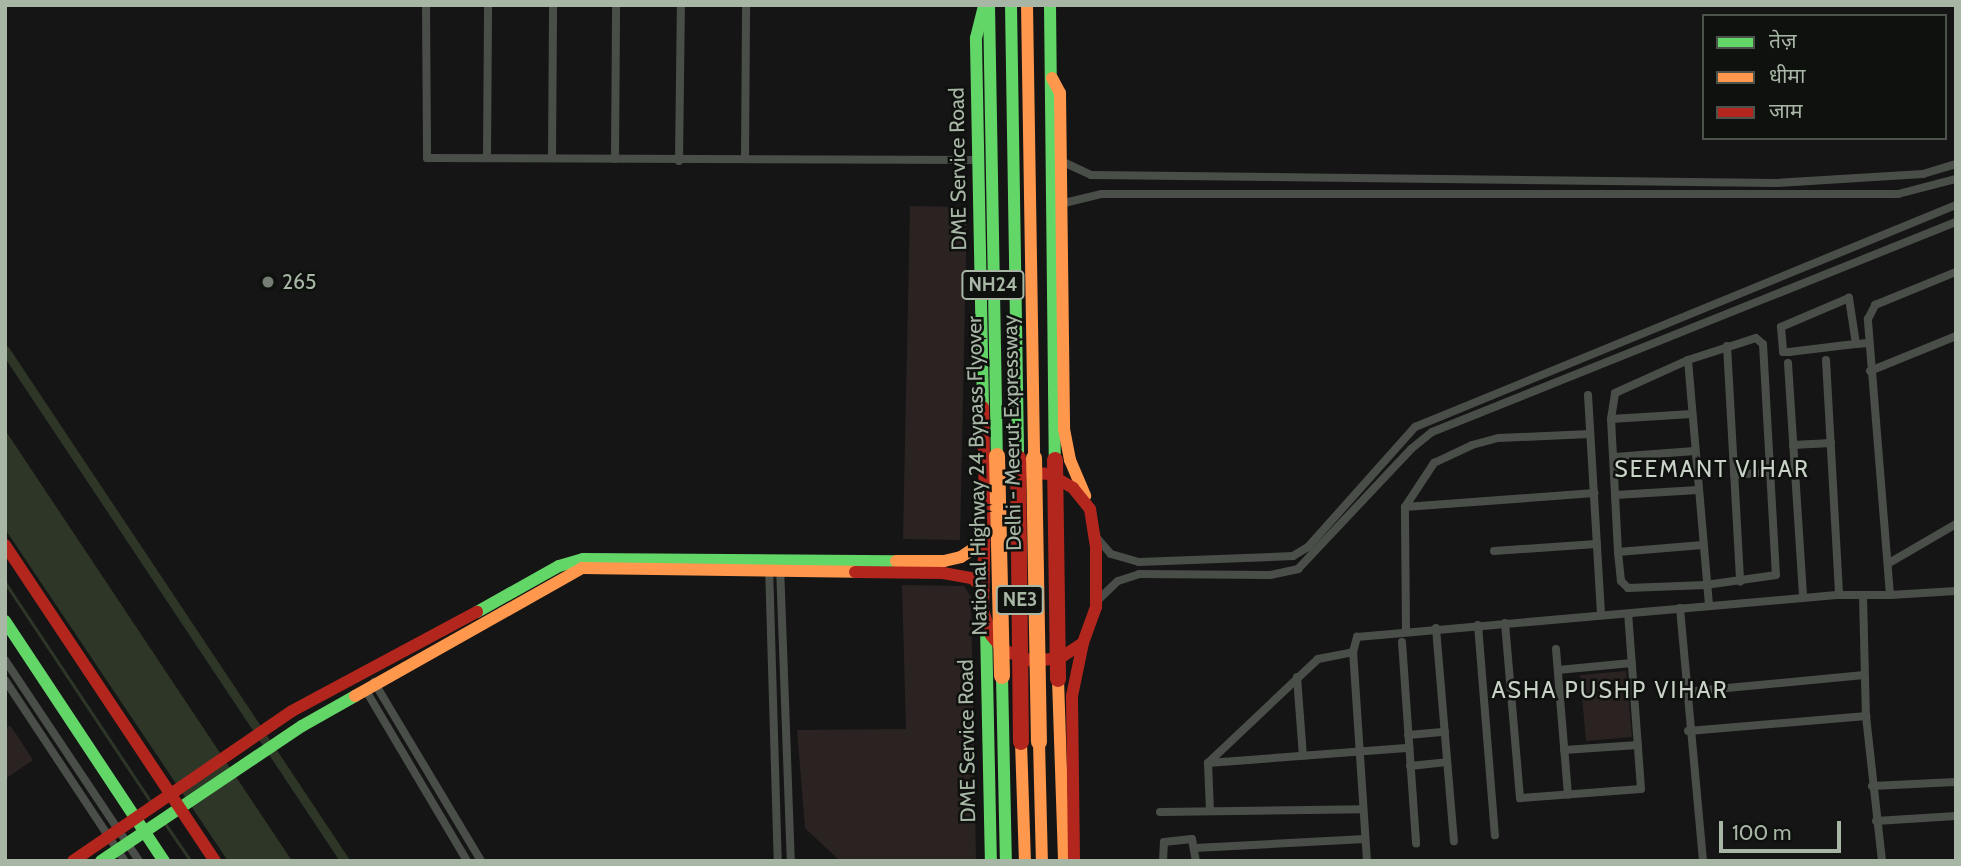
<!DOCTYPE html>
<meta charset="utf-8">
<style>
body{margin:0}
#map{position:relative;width:1961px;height:866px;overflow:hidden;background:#151515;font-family:Cabin,"Noto Sans Devanagari",sans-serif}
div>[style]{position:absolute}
.green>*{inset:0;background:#2b2322}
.water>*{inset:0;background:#2e3727}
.stream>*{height:2.5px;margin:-1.25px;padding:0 1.25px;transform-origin:1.25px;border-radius:1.25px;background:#2e3727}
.canal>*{height:9px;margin:-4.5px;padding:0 4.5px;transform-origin:4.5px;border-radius:4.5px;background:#2e3727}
.street>*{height:8px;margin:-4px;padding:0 4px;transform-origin:4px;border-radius:4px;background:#4a4e49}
.fast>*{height:12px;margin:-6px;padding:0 6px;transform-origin:6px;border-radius:6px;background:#63d668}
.slow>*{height:12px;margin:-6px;padding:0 6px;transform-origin:6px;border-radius:6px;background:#ff974d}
.jam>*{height:12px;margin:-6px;padding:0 6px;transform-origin:6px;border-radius:6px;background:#b3261e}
.slow-bridge>*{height:16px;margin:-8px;padding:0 8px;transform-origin:8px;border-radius:8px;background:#ff974d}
.jam-bridge>*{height:16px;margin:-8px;padding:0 8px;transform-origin:8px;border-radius:8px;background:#b3261e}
.dots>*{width:19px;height:19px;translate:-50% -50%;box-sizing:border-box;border:4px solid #0f110f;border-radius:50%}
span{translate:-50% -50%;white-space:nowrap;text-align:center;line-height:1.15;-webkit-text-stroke:5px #0f110f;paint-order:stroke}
.shield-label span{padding:2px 5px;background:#0f110f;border:2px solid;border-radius:5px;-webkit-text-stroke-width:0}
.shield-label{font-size:19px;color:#a8b7a5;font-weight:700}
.street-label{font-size:21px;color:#a8b7a5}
.poi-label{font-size:21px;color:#a8b7a5}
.left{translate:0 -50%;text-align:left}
.neighbourhood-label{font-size:23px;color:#c8d2c6;letter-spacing:2px}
.frame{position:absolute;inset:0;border:7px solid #a8b7a5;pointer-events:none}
.legend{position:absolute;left:1702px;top:14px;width:245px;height:126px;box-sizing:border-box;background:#0f110f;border:2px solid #4c534b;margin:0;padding:9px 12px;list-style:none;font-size:21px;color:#a8b7a5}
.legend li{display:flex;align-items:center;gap:14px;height:35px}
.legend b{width:35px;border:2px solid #4c534b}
.scale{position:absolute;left:1719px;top:821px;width:122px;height:32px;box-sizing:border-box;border:4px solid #a8b7a5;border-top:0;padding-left:9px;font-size:21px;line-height:24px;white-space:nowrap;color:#a8b7a5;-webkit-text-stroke:5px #0f110f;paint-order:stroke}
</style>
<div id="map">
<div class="green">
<i style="clip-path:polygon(910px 206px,967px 207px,960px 540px,903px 539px)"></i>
<i style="clip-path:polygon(902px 585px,964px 586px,971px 597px,976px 861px,840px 861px,805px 828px,797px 730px,906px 729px)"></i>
<i style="clip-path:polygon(1626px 671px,1632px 737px,1586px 741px,1580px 675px)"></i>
<i style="clip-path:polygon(10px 725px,33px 760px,5px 779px,5px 729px)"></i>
</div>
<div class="water">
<i style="clip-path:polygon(5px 430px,292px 861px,228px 861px,5px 529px)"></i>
</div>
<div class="stream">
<i style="left:5px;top:582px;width:265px;rotate:56.4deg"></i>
<i style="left:165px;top:823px;width:46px;rotate:55.6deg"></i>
</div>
<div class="canal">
<i style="left:5px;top:350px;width:614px;rotate:56.36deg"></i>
</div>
<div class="street">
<i style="left:426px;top:5px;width:153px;rotate:89.6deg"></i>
<i style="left:427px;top:158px;width:553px;rotate:0.21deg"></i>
<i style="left:487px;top:157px;width:152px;rotate:-89.6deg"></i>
<i style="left:552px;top:157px;width:152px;rotate:-89.6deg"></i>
<i style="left:615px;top:159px;width:154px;rotate:-89.6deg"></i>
<i style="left:745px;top:159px;width:154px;rotate:-89.6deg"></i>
<i style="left:679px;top:161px;width:156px;rotate:-89.3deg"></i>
<i style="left:1061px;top:161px;width:33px;rotate:25deg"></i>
<i style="left:1091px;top:175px;width:685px;rotate:0.67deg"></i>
<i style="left:1776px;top:183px;width:147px;rotate:-3.5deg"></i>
<i style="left:1923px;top:174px;width:34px;rotate:-17deg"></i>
<i style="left:1060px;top:204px;width:42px;rotate:-13.7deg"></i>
<i style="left:1101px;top:194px;width:797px"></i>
<i style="left:1898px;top:194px;width:60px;rotate:-14.5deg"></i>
<i style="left:1756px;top:338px;width:9px;rotate:41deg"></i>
<i style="left:1763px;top:344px;width:231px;rotate:86.8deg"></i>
<i style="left:1776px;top:575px;width:71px;rotate:171.9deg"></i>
<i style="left:1706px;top:585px;width:78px;rotate:177.8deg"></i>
<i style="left:1628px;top:588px;width:10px;rotate:-135deg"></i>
<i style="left:1621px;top:581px;width:29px;rotate:-96deg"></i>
<i style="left:1618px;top:552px;width:133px;rotate:-93deg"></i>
<i style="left:1611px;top:419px;width:26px;rotate:-81deg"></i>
<i style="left:1615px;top:393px;width:80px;rotate:-24.3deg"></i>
<i style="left:1688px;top:360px;width:71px;rotate:-17.9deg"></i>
<i style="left:1856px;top:344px;width:47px;rotate:-98.7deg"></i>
<i style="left:1849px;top:298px;width:74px;rotate:156.9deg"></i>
<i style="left:1781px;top:327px;width:25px;rotate:85deg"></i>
<i style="left:1783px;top:352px;width:6px"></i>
<i style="left:1789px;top:352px;width:58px;rotate:-6.9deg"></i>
<i style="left:1847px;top:345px;width:9px;rotate:-6deg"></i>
<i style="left:1856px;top:344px;width:13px;rotate:-4deg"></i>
<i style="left:1727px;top:346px;width:236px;rotate:86.8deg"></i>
<i style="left:1688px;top:360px;width:247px;rotate:85.1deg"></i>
<i style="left:1826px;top:360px;width:235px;rotate:86.8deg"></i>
<i style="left:1788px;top:363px;width:235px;rotate:86.3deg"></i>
<i style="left:1870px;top:371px;width:93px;rotate:-22.1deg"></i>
<i style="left:1588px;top:395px;width:220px;rotate:86.6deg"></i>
<i style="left:1611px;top:419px;width:81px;rotate:-3.5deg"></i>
<i style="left:1793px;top:445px;width:38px;rotate:-3deg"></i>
<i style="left:1614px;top:457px;width:81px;rotate:-4.2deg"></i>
<i style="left:1734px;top:475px;width:36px;rotate:-5deg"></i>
<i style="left:1615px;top:495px;width:83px;rotate:-3.4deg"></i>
<i style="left:1405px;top:507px;width:190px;rotate:-4.2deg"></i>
<i style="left:1097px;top:538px;width:21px;rotate:49deg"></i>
<i style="left:1111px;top:554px;width:29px;rotate:16deg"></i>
<i style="left:1139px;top:562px;width:154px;rotate:-2.2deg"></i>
<i style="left:1293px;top:556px;width:17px;rotate:-31deg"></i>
<i style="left:1308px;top:547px;width:161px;rotate:-48.3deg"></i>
<i style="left:1415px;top:427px;width:585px;rotate:-22.31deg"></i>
<i style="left:1494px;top:551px;width:103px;rotate:-3.9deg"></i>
<i style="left:1618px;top:552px;width:85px;rotate:-4.7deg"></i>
<i style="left:1889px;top:563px;width:78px;rotate:-30.2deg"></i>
<i style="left:769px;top:566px;width:295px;rotate:88.3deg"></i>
<i style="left:780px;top:566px;width:295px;rotate:87.9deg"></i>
<i style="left:1890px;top:595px;width:66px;rotate:-3.5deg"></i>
<i style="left:1863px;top:596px;width:120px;rotate:88.6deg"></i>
<i style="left:1866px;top:716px;width:146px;rotate:83.7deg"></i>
<i style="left:1096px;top:602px;width:30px;rotate:-44deg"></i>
<i style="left:1118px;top:581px;width:22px;rotate:-18deg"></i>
<i style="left:1139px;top:574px;width:131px;rotate:0.4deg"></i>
<i style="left:1270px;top:575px;width:29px;rotate:-12deg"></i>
<i style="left:1298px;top:569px;width:165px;rotate:-46.7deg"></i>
<i style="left:1411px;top:449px;width:27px;rotate:-39deg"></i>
<i style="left:1432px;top:432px;width:565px;rotate:-21.84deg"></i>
<i style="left:1680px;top:608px;width:254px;rotate:84.8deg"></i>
<i style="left:1505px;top:623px;width:176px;rotate:85.1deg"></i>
<i style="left:1520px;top:798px;width:121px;rotate:-4.3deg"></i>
<i style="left:1641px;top:789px;width:175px;rotate:-94.2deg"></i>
<i style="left:1478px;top:625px;width:211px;rotate:85.4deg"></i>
<i style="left:1436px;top:628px;width:214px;rotate:85.2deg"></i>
<i style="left:1406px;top:631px;width:124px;rotate:-90.5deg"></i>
<i style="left:1405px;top:507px;width:53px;rotate:-56.6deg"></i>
<i style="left:1434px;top:463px;width:42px;rotate:-25.3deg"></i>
<i style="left:1472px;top:445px;width:28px;rotate:-15deg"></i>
<i style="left:1499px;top:438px;width:91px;rotate:-2.5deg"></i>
<i style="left:1402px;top:642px;width:202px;rotate:86deg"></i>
<i style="left:1556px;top:649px;width:146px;rotate:85.3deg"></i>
<i style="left:5px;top:660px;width:242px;rotate:56.3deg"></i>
<i style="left:1558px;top:670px;width:74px;rotate:-5.4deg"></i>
<i style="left:1297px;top:677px;width:79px;rotate:85.7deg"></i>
<i style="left:5px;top:680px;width:217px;rotate:56.5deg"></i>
<i style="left:374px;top:682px;width:209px;rotate:59.1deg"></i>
<i style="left:365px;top:689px;width:200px;rotate:59.3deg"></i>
<i style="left:1685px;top:692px;width:180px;rotate:-5.4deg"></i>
<i style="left:1688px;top:731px;width:179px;rotate:-4.8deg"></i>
<i style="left:1408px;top:735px;width:37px;rotate:-5deg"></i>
<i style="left:1564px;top:750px;width:74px;rotate:-3.9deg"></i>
<i style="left:1208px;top:763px;width:202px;rotate:-4.3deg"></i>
<i style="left:1410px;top:766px;width:37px;rotate:-6deg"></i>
<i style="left:1872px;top:786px;width:84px;rotate:-2.7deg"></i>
<i style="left:1210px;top:811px;width:48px;rotate:-92.4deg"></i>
<i style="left:1208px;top:763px;width:151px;rotate:-43.4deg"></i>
<i style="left:1318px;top:659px;width:36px;rotate:-11deg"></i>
<i style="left:1160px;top:812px;width:203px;rotate:-0.8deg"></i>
<i style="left:1876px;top:821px;width:80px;rotate:-3.6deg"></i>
<i style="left:1195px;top:848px;width:170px;rotate:-3deg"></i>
<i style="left:1163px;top:861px;width:19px;rotate:-87deg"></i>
<i style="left:1164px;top:842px;width:28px;rotate:-6deg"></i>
<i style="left:1192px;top:839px;width:22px;rotate:80deg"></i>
<i style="left:1367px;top:861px;width:209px;rotate:-93.8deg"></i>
<i style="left:1353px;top:652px;width:16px;rotate:-75deg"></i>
<i style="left:1357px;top:637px;width:484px;rotate:-5deg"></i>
<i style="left:1839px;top:595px;width:51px"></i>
<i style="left:1890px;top:595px;width:277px;rotate:-94.6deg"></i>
<i style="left:1868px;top:319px;width:16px;rotate:-63deg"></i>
<i style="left:1875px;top:305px;width:87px;rotate:-22.2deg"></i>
</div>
<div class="fast">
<i style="left:989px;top:5px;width:451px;rotate:89deg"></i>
<i style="left:1011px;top:5px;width:453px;rotate:89.1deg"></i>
<i style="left:1050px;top:5px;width:455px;rotate:89.4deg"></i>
<i style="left:983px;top:407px;width:369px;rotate:-91.1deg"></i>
<i style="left:976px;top:38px;width:34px;rotate:-76deg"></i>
<i style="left:477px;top:612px;width:94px;rotate:-29.3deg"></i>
<i style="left:559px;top:566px;width:25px;rotate:-16deg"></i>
<i style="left:583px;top:559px;width:313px;rotate:0.4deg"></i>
<i style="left:5px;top:621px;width:288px;rotate:56.5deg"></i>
<i style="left:986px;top:627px;width:234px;rotate:88.8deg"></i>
<i style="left:1002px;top:676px;width:185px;rotate:88.8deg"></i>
<i style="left:101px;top:861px;width:242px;rotate:-33.9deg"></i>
<i style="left:302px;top:726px;width:61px;rotate:-29.5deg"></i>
</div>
<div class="slow">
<i style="left:1027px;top:5px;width:453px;rotate:89.1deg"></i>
<i style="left:1052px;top:78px;width:17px;rotate:62deg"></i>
<i style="left:1060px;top:93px;width:336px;rotate:89.3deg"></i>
<i style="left:1064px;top:429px;width:32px;rotate:79deg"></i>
<i style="left:1070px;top:460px;width:39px;rotate:67deg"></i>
<i style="left:896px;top:561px;width:48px"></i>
<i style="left:944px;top:561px;width:17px;rotate:-13deg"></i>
<i style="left:961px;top:557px;width:25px;rotate:-34deg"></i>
<i style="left:1058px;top:679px;width:182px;rotate:88.1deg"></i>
<i style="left:355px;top:696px;width:261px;rotate:-29.4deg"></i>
<i style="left:582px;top:568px;width:273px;rotate:0.8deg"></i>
<i style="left:1021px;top:742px;width:119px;rotate:88.1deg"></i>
<i style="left:1039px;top:742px;width:119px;rotate:88.6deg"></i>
</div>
<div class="jam">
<i style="left:983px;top:407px;width:94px;rotate:88.8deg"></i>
<i style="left:1025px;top:472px;width:24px;rotate:5deg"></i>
<i style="left:1049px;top:474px;width:28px;rotate:30deg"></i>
<i style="left:1073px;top:488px;width:27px;rotate:51deg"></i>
<i style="left:1090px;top:509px;width:39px;rotate:81deg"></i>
<i style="left:1096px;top:548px;width:59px;rotate:90deg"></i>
<i style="left:1096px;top:607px;width:38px;rotate:110deg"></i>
<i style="left:1083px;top:643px;width:27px;rotate:147deg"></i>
<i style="left:1060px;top:658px;width:28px;rotate:174deg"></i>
<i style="left:1032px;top:661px;width:31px;rotate:-159deg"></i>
<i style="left:1003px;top:650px;width:19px;rotate:-129deg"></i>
<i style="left:991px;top:635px;width:26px;rotate:-108deg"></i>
<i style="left:983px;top:610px;width:109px;rotate:-88.9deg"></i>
<i style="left:985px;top:501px;width:31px;rotate:-50deg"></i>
<i style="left:1005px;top:477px;width:21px;rotate:-14deg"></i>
<i style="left:5px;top:545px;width:379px;rotate:56.4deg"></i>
<i style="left:855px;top:572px;width:88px;rotate:0.7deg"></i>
<i style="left:943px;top:573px;width:29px;rotate:10deg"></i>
<i style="left:972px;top:578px;width:15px;rotate:42deg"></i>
<i style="left:73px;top:861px;width:265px;rotate:-34.4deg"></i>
<i style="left:292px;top:711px;width:210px;rotate:-28.2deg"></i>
<i style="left:1074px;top:861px;width:165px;rotate:-90.7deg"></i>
<i style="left:1072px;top:696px;width:54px;rotate:-78.3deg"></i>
</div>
<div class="slow-bridge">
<i style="left:997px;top:456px;width:220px;rotate:88.7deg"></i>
<i style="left:1034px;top:458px;width:284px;rotate:89deg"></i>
</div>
<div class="jam-bridge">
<i style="left:1018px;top:458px;width:284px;rotate:89.4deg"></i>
<i style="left:1055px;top:460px;width:219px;rotate:89.2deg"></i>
</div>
<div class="dots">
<i style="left:268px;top:282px;background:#757e73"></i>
</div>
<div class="shield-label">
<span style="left:993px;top:285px">NH24</span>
<span style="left:1020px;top:600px">NE3</span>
</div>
<div class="street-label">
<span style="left:958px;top:169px;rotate:-91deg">DME Service Road</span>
<span style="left:1012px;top:433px;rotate:-91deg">Delhi - Meerut Expressway</span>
<span style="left:977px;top:476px;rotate:-91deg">National Highway 24 Bypass Flyover</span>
<span style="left:967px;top:741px;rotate:-91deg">DME Service Road</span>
</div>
<div class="poi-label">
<span class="left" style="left:282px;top:282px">265</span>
</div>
<div class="neighbourhood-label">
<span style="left:1712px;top:469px">SEEMANT VIHAR</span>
<span style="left:1610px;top:690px">ASHA PUSHP VIHAR</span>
</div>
<div class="frame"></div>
<ul class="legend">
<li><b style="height:9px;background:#63d668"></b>तेज़</li>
<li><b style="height:9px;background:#ff974d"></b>धीमा</li>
<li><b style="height:9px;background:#b3261e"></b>जाम</li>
</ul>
<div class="scale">100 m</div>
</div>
